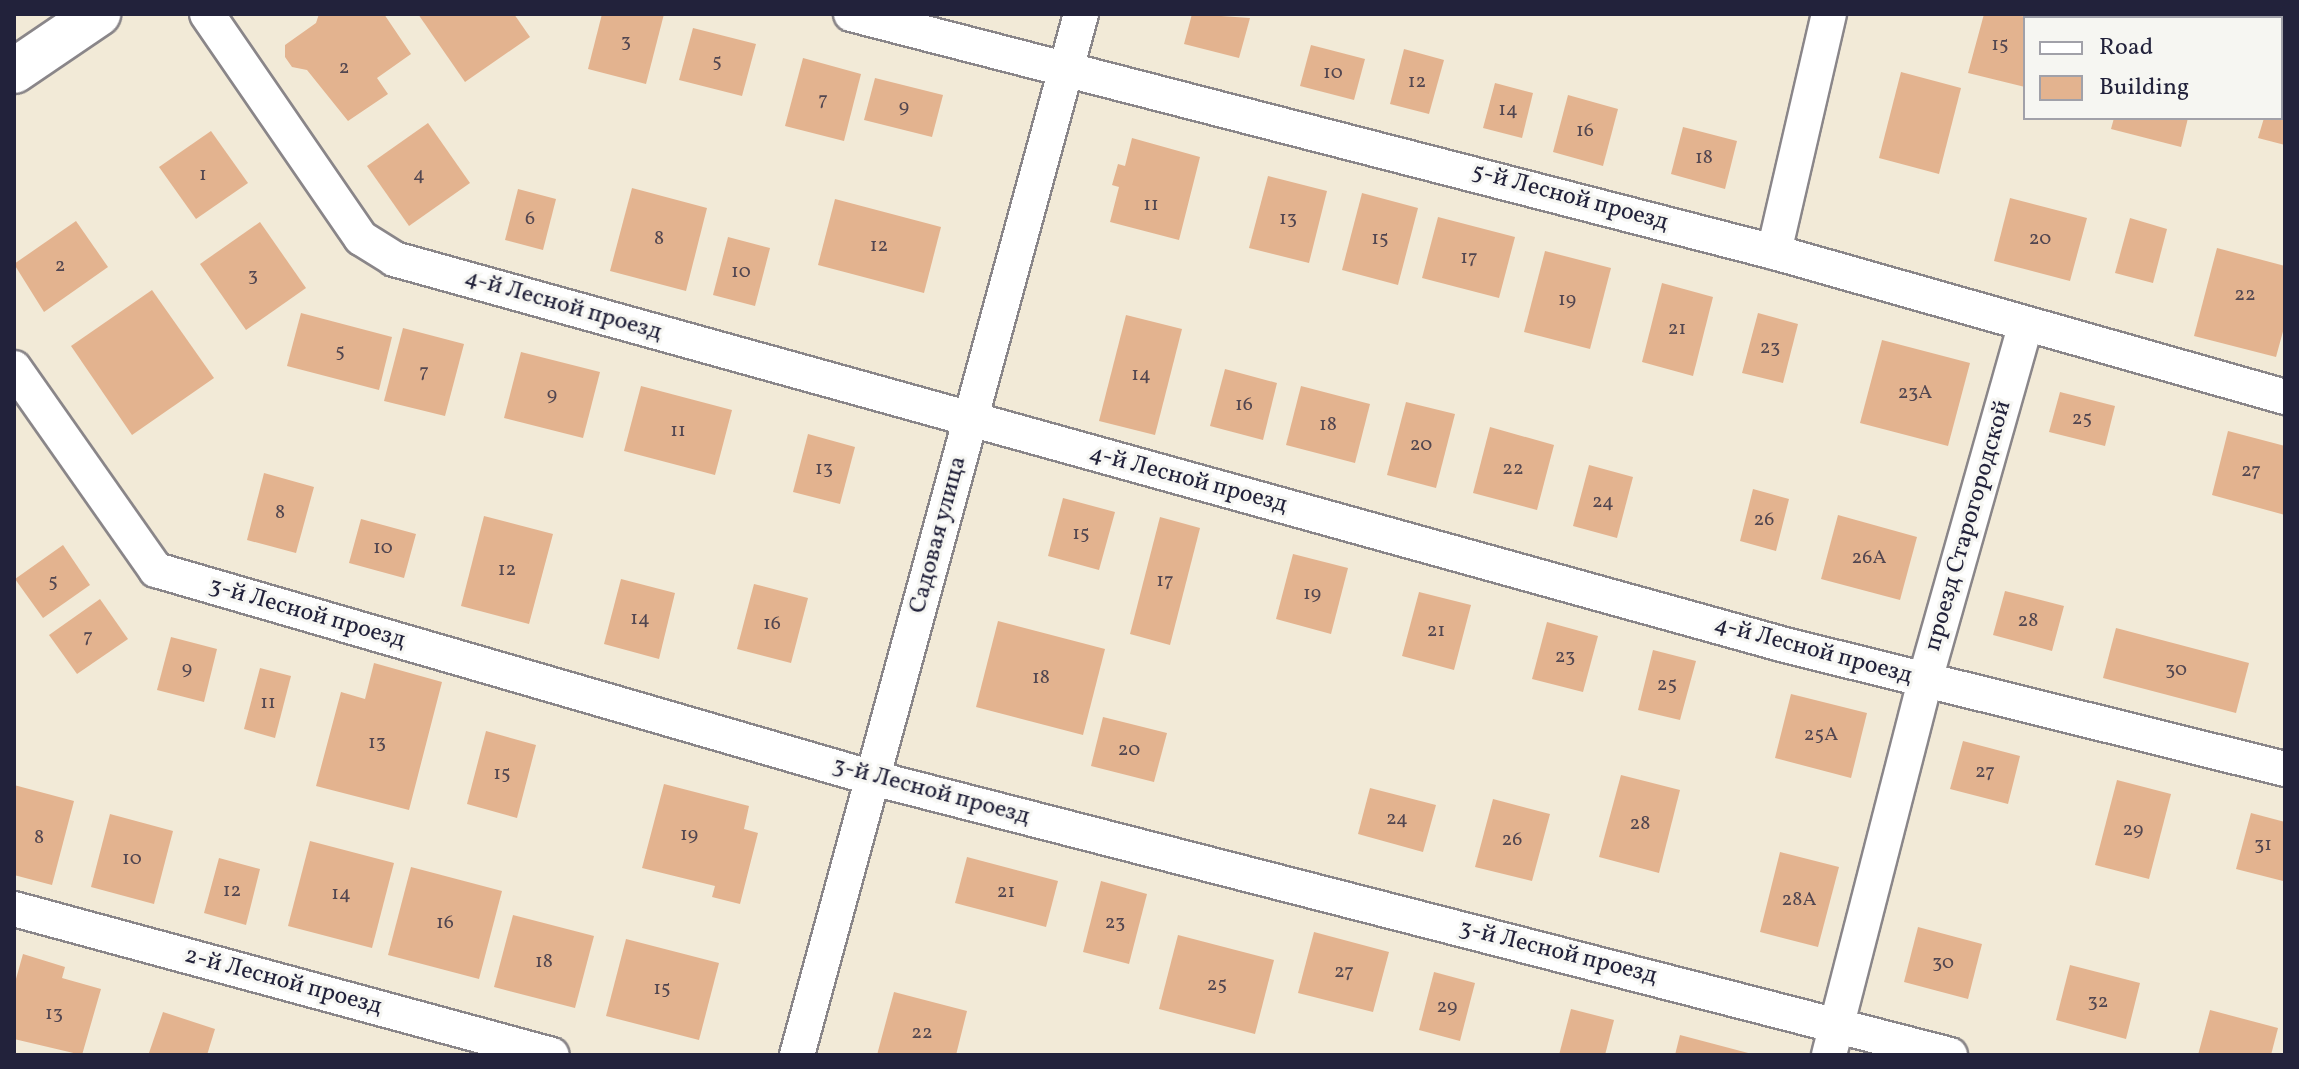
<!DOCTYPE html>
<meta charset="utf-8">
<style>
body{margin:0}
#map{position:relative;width:2299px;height:1069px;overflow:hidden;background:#f2ead7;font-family:Vollkorn,serif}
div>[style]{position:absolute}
.building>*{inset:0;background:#e3b38f}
.roads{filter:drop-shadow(2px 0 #8a8689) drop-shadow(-2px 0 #8a8689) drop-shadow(0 2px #8a8689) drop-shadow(0 -2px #8a8689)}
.minor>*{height:34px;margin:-17px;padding:0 17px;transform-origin:17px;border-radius:17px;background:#fff}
.primary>*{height:44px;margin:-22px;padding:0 22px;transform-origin:22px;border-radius:22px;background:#fff}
span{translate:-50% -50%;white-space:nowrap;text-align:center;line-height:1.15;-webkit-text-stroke:6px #f6f6f2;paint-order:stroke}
.number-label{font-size:20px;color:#524650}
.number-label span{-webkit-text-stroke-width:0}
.street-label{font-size:24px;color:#22223b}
.frame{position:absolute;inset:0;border:16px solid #22223b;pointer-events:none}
.legend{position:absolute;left:2023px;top:16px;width:260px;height:104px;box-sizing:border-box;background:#f6f6f2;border:2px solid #a1a1a9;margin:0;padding:10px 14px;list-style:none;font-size:24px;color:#22223b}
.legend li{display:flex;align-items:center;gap:16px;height:40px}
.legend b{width:40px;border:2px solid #a1a1a9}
</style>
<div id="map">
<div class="building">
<i style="clip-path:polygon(319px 14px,384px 14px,411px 54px,377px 78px,388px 94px,348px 121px,307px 70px,292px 67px,285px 57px,285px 45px,316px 23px)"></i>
<i style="clip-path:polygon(418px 14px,514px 14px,530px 37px,465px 82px)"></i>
<i style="clip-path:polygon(602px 14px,664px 14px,646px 84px,588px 69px)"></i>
<i style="clip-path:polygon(1192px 14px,1250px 18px,1239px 58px,1184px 44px)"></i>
<i style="clip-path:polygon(1984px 14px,2037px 17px,2025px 18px,2025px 87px,1968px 73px)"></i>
<i style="clip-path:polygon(693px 28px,756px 44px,742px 96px,679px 80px)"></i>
<i style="clip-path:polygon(1311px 45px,1365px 59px,1354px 100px,1300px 86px)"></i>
<i style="clip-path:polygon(1404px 49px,1444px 60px,1429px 114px,1390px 104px)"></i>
<i style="clip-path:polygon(803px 58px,861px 74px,844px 141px,785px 126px)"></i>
<i style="clip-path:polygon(1901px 72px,1961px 88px,1939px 174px,1879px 158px)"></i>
<i style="clip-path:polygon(875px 78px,943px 95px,932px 137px,864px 120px)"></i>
<i style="clip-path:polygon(2281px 79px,2285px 80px,2285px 145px,2258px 138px,2264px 118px,2281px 118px)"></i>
<i style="clip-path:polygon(1495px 83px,1533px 93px,1522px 138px,1483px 128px)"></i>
<i style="clip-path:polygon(1568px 95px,1618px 109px,1603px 166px,1553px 152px)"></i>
<i style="clip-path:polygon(2114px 118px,2188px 118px,2181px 147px,2111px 129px)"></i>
<i style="clip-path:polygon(428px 123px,470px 183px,409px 226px,367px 166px)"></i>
<i style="clip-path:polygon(1683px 127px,1737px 141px,1725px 189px,1671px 174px)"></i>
<i style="clip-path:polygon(211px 131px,248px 183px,196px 219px,159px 167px)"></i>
<i style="clip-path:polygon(1132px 138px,1200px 157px,1179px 240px,1110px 222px,1119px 187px,1112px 185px,1118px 164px,1125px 166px)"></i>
<i style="clip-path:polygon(1268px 176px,1327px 191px,1309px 263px,1249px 248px)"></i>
<i style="clip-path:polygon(632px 188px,707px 208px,686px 291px,610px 271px)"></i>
<i style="clip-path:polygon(518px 189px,556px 199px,543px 250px,505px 240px)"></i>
<i style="clip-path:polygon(1362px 193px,1418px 208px,1398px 285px,1342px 270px)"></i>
<i style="clip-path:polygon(2010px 198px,2087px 218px,2070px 281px,1994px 261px)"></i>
<i style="clip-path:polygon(835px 199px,941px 227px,924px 293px,818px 265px)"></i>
<i style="clip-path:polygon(1438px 217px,1515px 237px,1499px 298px,1422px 278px)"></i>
<i style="clip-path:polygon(2130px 218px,2167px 229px,2153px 283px,2115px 273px)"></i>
<i style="clip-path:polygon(76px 221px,108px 267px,44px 312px,14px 264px)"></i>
<i style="clip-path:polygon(260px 222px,306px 288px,246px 330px,200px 264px)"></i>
<i style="clip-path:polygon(728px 237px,770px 248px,755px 306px,713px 295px)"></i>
<i style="clip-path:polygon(2217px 248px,2285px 266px,2285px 324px,2276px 357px,2194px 336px)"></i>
<i style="clip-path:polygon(1545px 251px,1611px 268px,1590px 349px,1524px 332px)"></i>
<i style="clip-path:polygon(1662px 283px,1713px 297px,1693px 376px,1642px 362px)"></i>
<i style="clip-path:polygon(152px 290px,214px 378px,132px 435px,71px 346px)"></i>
<i style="clip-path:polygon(301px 313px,392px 337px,379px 390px,287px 366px)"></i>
<i style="clip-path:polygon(1758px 313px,1798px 324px,1783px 383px,1742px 373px)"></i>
<i style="clip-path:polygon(1126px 315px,1182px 329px,1155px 435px,1099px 421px)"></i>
<i style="clip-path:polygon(403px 328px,464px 344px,445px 416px,384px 401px)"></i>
<i style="clip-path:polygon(1882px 340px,1970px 363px,1948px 446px,1860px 423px)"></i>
<i style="clip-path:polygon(521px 352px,600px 372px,583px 438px,504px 418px)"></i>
<i style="clip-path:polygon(1225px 369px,1277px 383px,1263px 440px,1210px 426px)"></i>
<i style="clip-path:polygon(641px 386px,732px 410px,715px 475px,624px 451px)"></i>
<i style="clip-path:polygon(1301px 386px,1370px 404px,1355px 463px,1286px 445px)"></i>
<i style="clip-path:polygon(2060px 392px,2115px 406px,2105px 446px,2049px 432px)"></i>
<i style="clip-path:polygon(1406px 402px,1455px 414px,1436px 488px,1387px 475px)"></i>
<i style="clip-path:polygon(1490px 427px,1554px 445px,1537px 510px,1473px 493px)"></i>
<i style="clip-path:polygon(2228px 431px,2285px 446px,2285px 515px,2212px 495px)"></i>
<i style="clip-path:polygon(808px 434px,855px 447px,840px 504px,793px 492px)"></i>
<i style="clip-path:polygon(1589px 465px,1633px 477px,1617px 538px,1573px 526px)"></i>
<i style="clip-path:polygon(264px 473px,314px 487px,296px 553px,247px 540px)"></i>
<i style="clip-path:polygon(1753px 489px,1789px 499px,1776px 551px,1740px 541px)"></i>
<i style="clip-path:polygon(1063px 498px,1115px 512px,1099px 570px,1048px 556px)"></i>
<i style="clip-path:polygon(1838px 515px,1917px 537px,1900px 600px,1821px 579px)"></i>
<i style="clip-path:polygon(484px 516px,553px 534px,529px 624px,461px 606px)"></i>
<i style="clip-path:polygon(1160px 517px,1200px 528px,1170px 645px,1130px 634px)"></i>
<i style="clip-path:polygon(361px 519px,416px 534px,404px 578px,349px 563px)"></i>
<i style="clip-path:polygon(63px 545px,90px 585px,43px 618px,15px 579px)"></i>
<i style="clip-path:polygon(1293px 554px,1348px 568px,1331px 634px,1276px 619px)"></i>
<i style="clip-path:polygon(621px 579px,675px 593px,659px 659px,604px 644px)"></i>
<i style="clip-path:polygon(754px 584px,808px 598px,791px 663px,737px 649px)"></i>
<i style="clip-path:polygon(2005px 591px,2064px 606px,2052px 651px,1993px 635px)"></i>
<i style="clip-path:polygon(1419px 592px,1471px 605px,1454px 670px,1402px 656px)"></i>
<i style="clip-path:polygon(100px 599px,128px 639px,77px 674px,49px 635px)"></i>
<i style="clip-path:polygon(998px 621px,1105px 649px,1083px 735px,976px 707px)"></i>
<i style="clip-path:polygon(1547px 622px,1598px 636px,1583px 692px,1532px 679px)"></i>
<i style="clip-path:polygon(2116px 628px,2249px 663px,2236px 713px,2103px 678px)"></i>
<i style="clip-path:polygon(171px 637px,217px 649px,204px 702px,157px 690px)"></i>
<i style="clip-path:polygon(1653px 650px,1696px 661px,1680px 720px,1638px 710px)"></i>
<i style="clip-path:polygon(374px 663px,442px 682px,409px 810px,316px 786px,341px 692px,365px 699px)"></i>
<i style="clip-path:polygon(260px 668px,291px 676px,275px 738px,244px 729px)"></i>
<i style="clip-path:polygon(1791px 694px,1867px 713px,1851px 778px,1775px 758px)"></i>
<i style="clip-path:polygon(1103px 717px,1167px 733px,1154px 782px,1091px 766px)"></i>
<i style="clip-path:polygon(486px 731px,536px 745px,517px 818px,467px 804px)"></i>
<i style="clip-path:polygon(1963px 741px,2020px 756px,2008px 804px,1950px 789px)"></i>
<i style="clip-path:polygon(1621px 775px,1680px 790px,1659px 873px,1599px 857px)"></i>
<i style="clip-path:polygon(2117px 780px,2171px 794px,2149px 879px,2095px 865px)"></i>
<i style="clip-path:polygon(664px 784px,749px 806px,744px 829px,758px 833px,740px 904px,712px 897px,715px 886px,642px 868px)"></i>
<i style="clip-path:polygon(14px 785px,74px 801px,52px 885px,14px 875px)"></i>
<i style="clip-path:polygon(1370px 788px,1436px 805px,1423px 852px,1358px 834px)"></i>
<i style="clip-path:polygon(1493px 799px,1550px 814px,1532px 881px,1475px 867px)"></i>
<i style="clip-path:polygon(2251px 813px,2285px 822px,2283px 881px,2236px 869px)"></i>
<i style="clip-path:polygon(110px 814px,173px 831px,154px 904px,91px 887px)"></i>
<i style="clip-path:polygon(310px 841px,394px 863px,372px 948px,288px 926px)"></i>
<i style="clip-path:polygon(1780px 852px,1839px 867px,1818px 947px,1760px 932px)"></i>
<i style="clip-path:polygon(967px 857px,1058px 881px,1046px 927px,955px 903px)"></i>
<i style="clip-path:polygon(219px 858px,260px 869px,246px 925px,204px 913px)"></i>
<i style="clip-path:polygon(411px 867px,502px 891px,479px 979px,388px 955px)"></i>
<i style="clip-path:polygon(1101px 881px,1147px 894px,1129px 964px,1083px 952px)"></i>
<i style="clip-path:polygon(513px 915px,594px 936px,575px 1008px,494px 987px)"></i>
<i style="clip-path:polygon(1918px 927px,1982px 944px,1968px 999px,1904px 982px)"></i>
<i style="clip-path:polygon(1314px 932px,1389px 952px,1373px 1012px,1298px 993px)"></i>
<i style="clip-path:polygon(1178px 935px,1274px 960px,1255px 1034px,1159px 1009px)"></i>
<i style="clip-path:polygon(626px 939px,719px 963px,699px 1040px,606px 1016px)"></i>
<i style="clip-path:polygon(23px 954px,65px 967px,62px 978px,101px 989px,82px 1055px,14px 1039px,14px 986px)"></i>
<i style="clip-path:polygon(2070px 965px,2140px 983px,2126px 1039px,2056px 1020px)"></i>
<i style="clip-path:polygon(1434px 972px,1475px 983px,1460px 1041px,1419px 1030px)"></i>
<i style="clip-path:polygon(894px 992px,967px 1011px,956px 1055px,877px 1055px)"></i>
<i style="clip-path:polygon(1571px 1009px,1614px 1020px,1605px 1055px,1559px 1055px)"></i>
<i style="clip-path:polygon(2210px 1010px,2278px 1028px,2271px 1055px,2198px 1055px)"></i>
<i style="clip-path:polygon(163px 1012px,215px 1029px,207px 1055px,149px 1053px)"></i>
<i style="clip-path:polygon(1680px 1035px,1752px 1054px,1752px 1055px,1675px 1055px)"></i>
</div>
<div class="roads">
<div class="minor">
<i style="left:207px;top:14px;width:272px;rotate:55.5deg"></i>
<i style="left:361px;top:238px;width:39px;rotate:32deg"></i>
<i style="left:394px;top:259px;width:1439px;rotate:15.51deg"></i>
<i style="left:1781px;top:644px;width:519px;rotate:13.93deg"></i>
<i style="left:851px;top:14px;width:953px;rotate:14.46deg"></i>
<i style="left:1774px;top:252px;width:531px;rotate:15.84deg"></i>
<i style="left:1774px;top:252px;width:244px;rotate:-77deg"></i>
<i style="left:14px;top:368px;width:247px;rotate:54.9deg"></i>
<i style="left:156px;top:570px;width:747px;rotate:16.18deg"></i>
<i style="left:873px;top:778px;width:1112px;rotate:14.42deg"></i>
<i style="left:14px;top:909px;width:557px;rotate:15.18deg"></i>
<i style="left:797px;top:1055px;width:1079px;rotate:-74.74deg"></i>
<i style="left:1829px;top:1055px;width:387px;rotate:-75.6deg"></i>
<i style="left:1925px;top:680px;width:370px;rotate:-74.2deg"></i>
</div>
<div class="primary">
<i style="left:14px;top:71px;width:102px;rotate:-34.2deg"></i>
</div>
</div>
<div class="number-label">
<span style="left:626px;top:42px">3</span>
<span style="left:2000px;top:45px">15</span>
<span style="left:717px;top:62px">5</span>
<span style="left:344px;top:68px">2</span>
<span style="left:1333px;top:73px">10</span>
<span style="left:1417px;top:82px">12</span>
<span style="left:823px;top:100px">7</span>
<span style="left:904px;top:107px">9</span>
<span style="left:1508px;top:110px">14</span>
<span style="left:1585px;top:131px">16</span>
<span style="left:1704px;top:158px">18</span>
<span style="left:203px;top:175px">1</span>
<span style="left:419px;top:175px">4</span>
<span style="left:1151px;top:205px">11</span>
<span style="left:530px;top:219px">6</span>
<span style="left:1288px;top:219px">13</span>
<span style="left:659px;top:239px">8</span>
<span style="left:1380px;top:239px">15</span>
<span style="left:2040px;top:239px">20</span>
<span style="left:879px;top:246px">12</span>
<span style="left:1469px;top:258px">17</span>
<span style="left:60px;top:266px">2</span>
<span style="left:741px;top:272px">10</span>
<span style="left:253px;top:276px">3</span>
<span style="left:2245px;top:295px">22</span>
<span style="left:1567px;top:300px">19</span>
<span style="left:1677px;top:329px">21</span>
<span style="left:1770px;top:348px">23</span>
<span style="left:340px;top:352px">5</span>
<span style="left:424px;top:372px">7</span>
<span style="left:1141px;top:375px">14</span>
<span style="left:1915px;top:393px">23А</span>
<span style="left:552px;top:395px">9</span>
<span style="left:1244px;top:405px">16</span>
<span style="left:2082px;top:419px">25</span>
<span style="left:1328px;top:425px">18</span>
<span style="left:678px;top:431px">11</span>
<span style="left:1421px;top:445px">20</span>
<span style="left:824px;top:469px">13</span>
<span style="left:1513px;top:469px">22</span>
<span style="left:2251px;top:471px">27</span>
<span style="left:1603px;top:502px">24</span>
<span style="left:280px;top:513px">8</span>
<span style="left:1764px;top:520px">26</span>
<span style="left:1081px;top:534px">15</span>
<span style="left:383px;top:548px">10</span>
<span style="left:1869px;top:558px">26А</span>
<span style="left:507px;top:570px">12</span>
<span style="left:1165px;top:581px">17</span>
<span style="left:53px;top:582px">5</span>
<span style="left:1312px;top:594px">19</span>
<span style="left:640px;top:619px">14</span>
<span style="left:2028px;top:621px">28</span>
<span style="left:772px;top:624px">16</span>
<span style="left:1436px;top:631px">21</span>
<span style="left:88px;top:637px">7</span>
<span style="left:1565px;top:657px">23</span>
<span style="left:187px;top:669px">9</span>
<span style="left:2176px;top:670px">30</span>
<span style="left:1041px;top:678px">18</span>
<span style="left:1667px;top:685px">25</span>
<span style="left:268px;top:703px">11</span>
<span style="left:1821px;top:735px">25А</span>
<span style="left:377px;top:743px">13</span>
<span style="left:1129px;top:750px">20</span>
<span style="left:1985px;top:772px">27</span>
<span style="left:502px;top:774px">15</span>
<span style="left:1397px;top:819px">24</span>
<span style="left:1640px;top:824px">28</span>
<span style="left:2133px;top:830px">29</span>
<span style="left:689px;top:835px">19</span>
<span style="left:39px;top:838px">8</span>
<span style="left:1512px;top:840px">26</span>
<span style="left:2263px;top:845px">31</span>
<span style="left:132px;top:859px">10</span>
<span style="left:232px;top:891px">12</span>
<span style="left:1006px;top:892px">21</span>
<span style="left:341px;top:894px">14</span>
<span style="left:1799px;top:900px">28А</span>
<span style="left:445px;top:923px">16</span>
<span style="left:1115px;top:923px">23</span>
<span style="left:544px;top:962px">18</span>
<span style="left:1943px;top:963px">30</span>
<span style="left:1344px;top:972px">27</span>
<span style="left:1217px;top:985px">25</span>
<span style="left:662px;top:989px">15</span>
<span style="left:2098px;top:1002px">32</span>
<span style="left:1447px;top:1007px">29</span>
<span style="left:54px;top:1014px">13</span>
<span style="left:922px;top:1033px">22</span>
</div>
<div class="street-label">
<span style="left:1570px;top:198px;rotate:15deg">5-й Лесной проезд</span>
<span style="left:563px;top:306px;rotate:16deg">4-й Лесной проезд</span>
<span style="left:1188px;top:480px;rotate:15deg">4-й Лесной проезд</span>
<span style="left:1969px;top:526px;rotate:-74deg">проезд Старогородской</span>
<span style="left:939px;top:535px;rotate:-75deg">Садовая улица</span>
<span style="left:307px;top:614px;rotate:16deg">3-й Лесной проезд</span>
<span style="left:1813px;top:651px;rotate:15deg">4-й Лесной проезд</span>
<span style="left:931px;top:792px;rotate:15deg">3-й Лесной проезд</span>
<span style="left:1558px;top:953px;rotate:14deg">3-й Лесной проезд</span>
<span style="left:283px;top:982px;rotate:15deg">2-й Лесной проезд</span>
</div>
<div class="frame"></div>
<ul class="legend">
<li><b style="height:10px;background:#fff"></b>Road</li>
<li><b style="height:22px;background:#e3b38f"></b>Building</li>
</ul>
</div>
